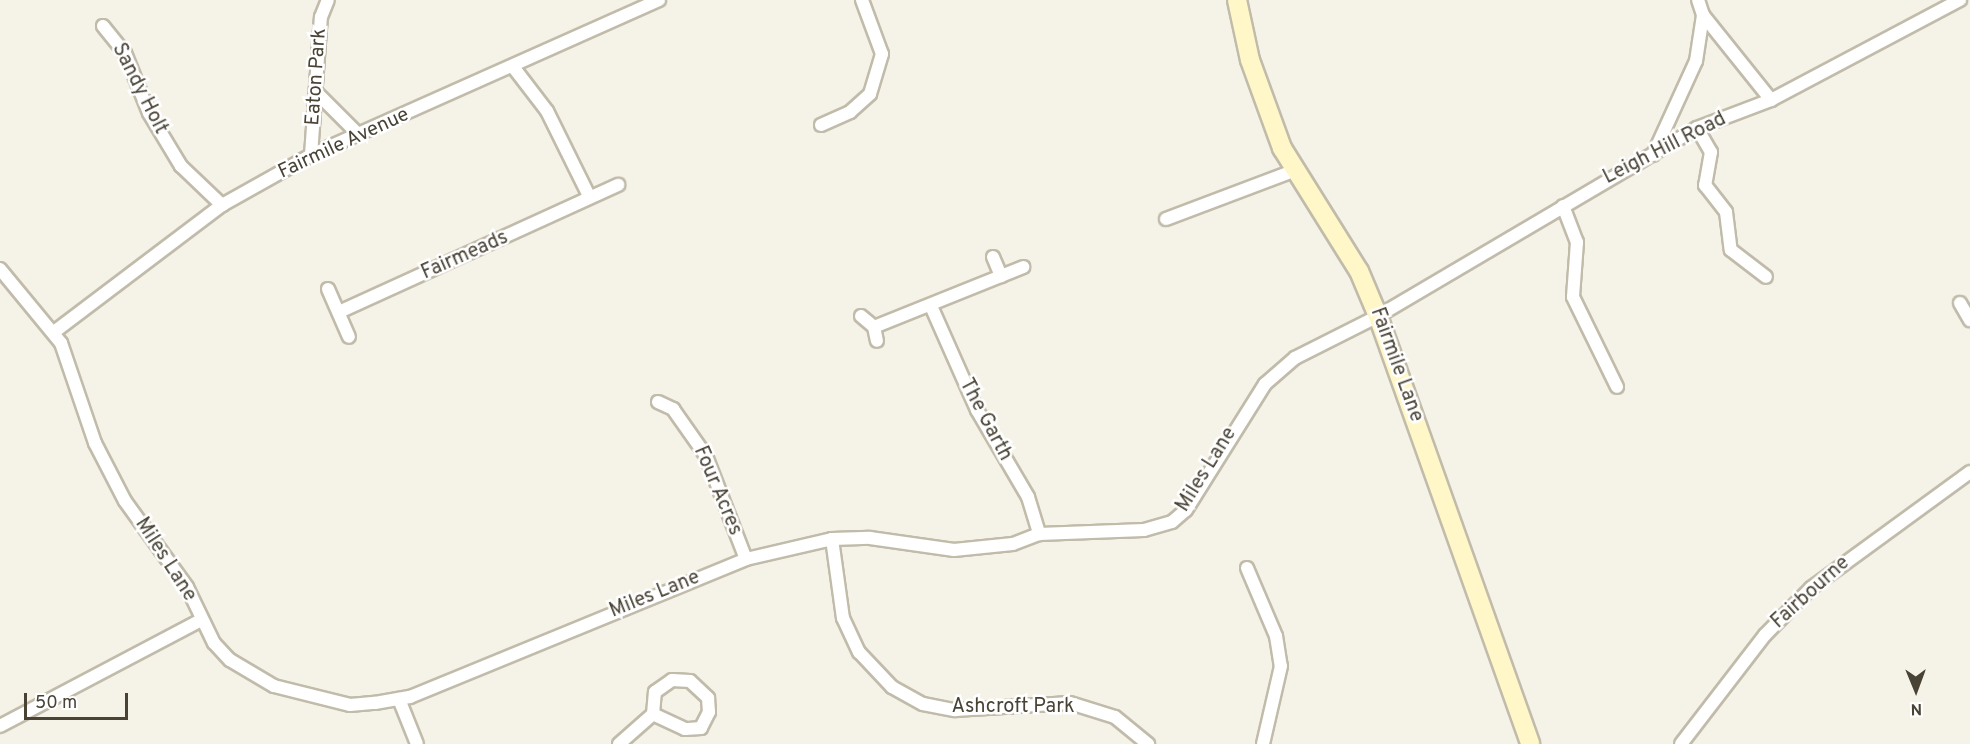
<!DOCTYPE html>
<style>
body{margin:0}
#map{position:relative;width:1970px;height:744px;overflow:hidden;background:#f5f2e8;font-family:Overpass,sans-serif}
div>[style]{position:absolute}
.roads{filter:drop-shadow(2px 0 #c1bbaa) drop-shadow(-2px 0 #c1bbaa) drop-shadow(0 2px #c1bbaa) drop-shadow(0 -2px #c1bbaa)}
.street>*{height:12px;margin:-6px;padding:0 6px;transform-origin:6px;border-radius:6px;background:#fff}
.secondary>*{height:18px;margin:-9px;padding:0 9px;transform-origin:9px;border-radius:9px;background:#fff7c8}
span{translate:-50% -50%;white-space:nowrap;text-align:center;line-height:1.15;-webkit-text-stroke:5px #fff;paint-order:stroke}
.street-label{font-size:20px;color:#494336}
.north{position:absolute;left:1886px;top:660px;width:60px;height:60px;-webkit-text-stroke:4px #fff;paint-order:stroke;rotate:179deg;font-size:16px;font-weight:700;line-height:24px;text-align:center;color:#494336}
.north::after{content:'';display:block;margin:auto;width:21px;height:27px;background:#494336;clip-path:polygon(50% 0,100% 100%,50% 72%,0 100%)}
.scale{position:absolute;left:24px;top:693px;width:104px;height:27px;box-sizing:border-box;border:3px solid #494336;border-top:0;padding-left:8px;font-size:18px;line-height:21px;white-space:nowrap;color:#494336;-webkit-text-stroke:4px #fff;paint-order:stroke}
</style>
<div id="map">
<div class="roads">
<div class="street">
<i style="left:1703px;top:15px;width:109px;rotate:51.3deg"></i>
<i style="left:103px;top:26px;width:35px;rotate:51deg"></i>
<i style="left:125px;top:53px;width:65px;rotate:68.2deg"></i>
<i style="left:149px;top:113px;width:62px;rotate:58.9deg"></i>
<i style="left:181px;top:166px;width:57px;rotate:43.6deg"></i>
<i style="left:514px;top:68px;width:54px;rotate:52.5deg"></i>
<i style="left:547px;top:111px;width:95px;rotate:63.7deg"></i>
<i style="left:316px;top:92px;width:59px;rotate:45deg"></i>
<i style="left:821px;top:125px;width:32px;rotate:-24deg"></i>
<i style="left:850px;top:112px;width:27px;rotate:-42deg"></i>
<i style="left:870px;top:94px;width:42px;rotate:-73.3deg"></i>
<i style="left:882px;top:54px;width:58px;rotate:-110.3deg"></i>
<i style="left:1697px;top:128px;width:28px;rotate:60deg"></i>
<i style="left:1711px;top:152px;width:34px;rotate:100deg"></i>
<i style="left:1705px;top:185px;width:34px;rotate:52deg"></i>
<i style="left:1726px;top:212px;width:38px;rotate:83deg"></i>
<i style="left:1731px;top:250px;width:44px;rotate:37.6deg"></i>
<i style="left:311px;top:155px;width:138px;rotate:-85.9deg"></i>
<i style="left:321px;top:17px;width:18px;rotate:-68deg"></i>
<i style="left:1653px;top:155px;width:103px;rotate:-65.4deg"></i>
<i style="left:1696px;top:61px;width:47px;rotate:-81.3deg"></i>
<i style="left:1703px;top:15px;width:16px;rotate:-108deg"></i>
<i style="left:1563px;top:206px;width:39px;rotate:69deg"></i>
<i style="left:1577px;top:242px;width:55px;rotate:94.2deg"></i>
<i style="left:1573px;top:297px;width:100px;rotate:63.9deg"></i>
<i style="left:1166px;top:219px;width:136px;rotate:-20.7deg"></i>
<i style="left:993px;top:257px;width:21px;rotate:67deg"></i>
<i style="left:0;top:269px;width:96px;rotate:50.5deg"></i>
<i style="left:61px;top:343px;width:106px;rotate:71.2deg"></i>
<i style="left:95px;top:443px;width:65px;rotate:62.7deg"></i>
<i style="left:125px;top:501px;width:106px;rotate:54.2deg"></i>
<i style="left:187px;top:587px;width:62px;rotate:64.3deg"></i>
<i style="left:214px;top:643px;width:23px;rotate:47deg"></i>
<i style="left:230px;top:660px;width:51px;rotate:30.6deg"></i>
<i style="left:274px;top:686px;width:78px;rotate:14deg"></i>
<i style="left:350px;top:705px;width:25px;rotate:-5deg"></i>
<i style="left:375px;top:703px;width:36px;rotate:-10deg"></i>
<i style="left:410px;top:697px;width:363px;rotate:-22.3deg"></i>
<i style="left:746px;top:559px;width:88px;rotate:-13.1deg"></i>
<i style="left:832px;top:539px;width:38px;rotate:-2deg"></i>
<i style="left:870px;top:538px;width:85px;rotate:8.1deg"></i>
<i style="left:954px;top:550px;width:59px;rotate:-5.8deg"></i>
<i style="left:1013px;top:544px;width:28px;rotate:-21deg"></i>
<i style="left:1039px;top:534px;width:105px;rotate:-2.2deg"></i>
<i style="left:1144px;top:530px;width:29px;rotate:-16deg"></i>
<i style="left:1172px;top:522px;width:18px;rotate:-41deg"></i>
<i style="left:1186px;top:510px;width:149px;rotate:-57.9deg"></i>
<i style="left:1265px;top:384px;width:40px;rotate:-41deg"></i>
<i style="left:1295px;top:358px;width:93px;rotate:-26.8deg"></i>
<i style="left:1378px;top:316px;width:370px;rotate:-30.5deg"></i>
<i style="left:1697px;top:128px;width:79px;rotate:-20.7deg"></i>
<i style="left:1771px;top:100px;width:214px;rotate:-27.9deg"></i>
<i style="left:328px;top:289px;width:52px;rotate:66.4deg"></i>
<i style="left:1960px;top:303px;width:20px;rotate:60deg"></i>
<i style="left:931px;top:306px;width:114px;rotate:66.1deg"></i>
<i style="left:977px;top:410px;width:101px;rotate:59.6deg"></i>
<i style="left:1028px;top:497px;width:39px;rotate:73deg"></i>
<i style="left:339px;top:312px;width:307px;rotate:-24.5deg"></i>
<i style="left:861px;top:316px;width:17px;rotate:40deg"></i>
<i style="left:874px;top:327px;width:14px;rotate:78deg"></i>
<i style="left:874px;top:327px;width:161px;rotate:-21.9deg"></i>
<i style="left:54px;top:332px;width:211px;rotate:-37.1deg"></i>
<i style="left:222px;top:205px;width:102px;rotate:-29.3deg"></i>
<i style="left:311px;top:155px;width:381px;rotate:-24deg"></i>
<i style="left:658px;top:402px;width:17px;rotate:25deg"></i>
<i style="left:673px;top:409px;width:57px;rotate:54.9deg"></i>
<i style="left:706px;top:456px;width:110px;rotate:68.8deg"></i>
<i style="left:832px;top:539px;width:80px;rotate:82.1deg"></i>
<i style="left:843px;top:618px;width:38px;rotate:65deg"></i>
<i style="left:859px;top:652px;width:48px;rotate:46.7deg"></i>
<i style="left:892px;top:687px;width:35px;rotate:29deg"></i>
<i style="left:923px;top:704px;width:33px;rotate:11deg"></i>
<i style="left:955px;top:710px;width:115px;rotate:-3.5deg"></i>
<i style="left:1070px;top:703px;width:47px;rotate:17.3deg"></i>
<i style="left:1115px;top:717px;width:43px;rotate:39.3deg"></i>
<i style="left:1247px;top:568px;width:74px;rotate:66.9deg"></i>
<i style="left:1276px;top:636px;width:30px;rotate:81deg"></i>
<i style="left:1281px;top:666px;width:80px;rotate:103deg"></i>
<i style="left:399px;top:699px;width:48px;rotate:68.2deg"></i>
<i style="left:0;top:726px;width:227px;rotate:-27.8deg"></i>
<i style="left:619px;top:744px;width:45px;rotate:-41.4deg"></i>
<i style="left:653px;top:714px;width:22px;rotate:-85deg"></i>
<i style="left:655px;top:692px;width:21px;rotate:-35deg"></i>
<i style="left:672px;top:680px;width:18px;rotate:3deg"></i>
<i style="left:690px;top:681px;width:25px;rotate:43deg"></i>
<i style="left:708px;top:698px;width:14px;rotate:86deg"></i>
<i style="left:709px;top:712px;width:18px;rotate:117deg"></i>
<i style="left:701px;top:728px;width:16px;rotate:176deg"></i>
<i style="left:685px;top:729px;width:35px;rotate:-155deg"></i>
<i style="left:1681px;top:744px;width:138px;rotate:-52.4deg"></i>
<i style="left:1765px;top:635px;width:66px;rotate:-45.6deg"></i>
<i style="left:1811px;top:588px;width:197px;rotate:-36.1deg"></i>
</div>
<div class="secondary">
<i style="left:1237px;top:0;width:61px;rotate:77.8deg"></i>
<i style="left:1250px;top:60px;width:94px;rotate:70deg"></i>
<i style="left:1282px;top:148px;width:145px;rotate:58deg"></i>
<i style="left:1359px;top:271px;width:49px;rotate:67.1deg"></i>
<i style="left:1378px;top:316px;width:454px;rotate:70.4deg"></i>
</div>
</div>
<div class="street-label">
<span style="left:317px;top:77px;rotate:-86deg">Eaton Park</span>
<span style="left:139px;top:89px;rotate:63deg">Sandy Holt</span>
<span style="left:344px;top:144px;rotate:-25deg">Fairmile Avenue</span>
<span style="left:1665px;top:149px;rotate:-27deg">Leigh Hill Road</span>
<span style="left:465px;top:256px;rotate:-24deg">Fairmeads</span>
<span style="left:1396px;top:365px;rotate:70deg">Fairmile Lane</span>
<span style="left:985px;top:420px;rotate:62deg">The Garth</span>
<span style="left:1207px;top:470px;rotate:-58deg">Miles Lane</span>
<span style="left:717px;top:491px;rotate:67deg">Four Acres</span>
<span style="left:165px;top:560px;rotate:57deg">Miles Lane</span>
<span style="left:1811px;top:593px;rotate:-42deg">Fairbourne</span>
<span style="left:655px;top:595px;rotate:-22deg">Miles Lane</span>
<span style="left:1013px;top:707px">Ashcroft Park</span>
</div>
<div class="north">N</div>
<div class="scale">50 m</div>
</div>
